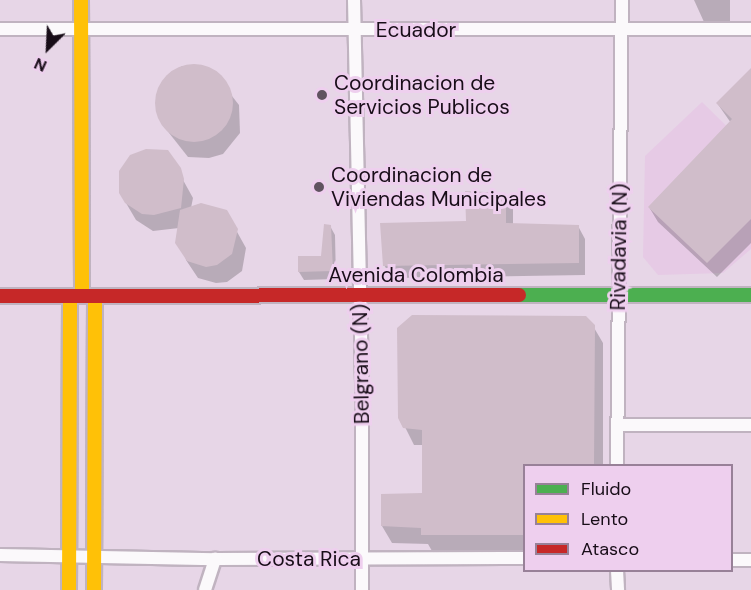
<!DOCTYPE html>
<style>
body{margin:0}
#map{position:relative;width:751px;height:590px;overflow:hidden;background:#e7d6e7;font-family:"DM Sans",sans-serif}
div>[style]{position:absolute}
.built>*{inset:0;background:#e6cae5}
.shadow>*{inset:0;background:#0003}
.building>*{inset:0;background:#d0bdca}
.round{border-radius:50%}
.roads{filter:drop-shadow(2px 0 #c0b3c0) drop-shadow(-2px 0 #c0b3c0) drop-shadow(0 2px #c0b3c0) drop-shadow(0 -2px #c0b3c0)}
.street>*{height:12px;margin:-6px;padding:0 6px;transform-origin:6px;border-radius:6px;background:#fbf9fb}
.fast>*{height:14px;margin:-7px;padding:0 7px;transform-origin:7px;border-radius:7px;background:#4caf50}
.slow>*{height:14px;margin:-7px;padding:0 7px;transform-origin:7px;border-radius:7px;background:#ffc107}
.jam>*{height:14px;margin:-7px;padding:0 7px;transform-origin:7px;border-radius:7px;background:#c62828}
.dots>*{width:16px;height:16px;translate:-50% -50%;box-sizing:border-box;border:3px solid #eecfee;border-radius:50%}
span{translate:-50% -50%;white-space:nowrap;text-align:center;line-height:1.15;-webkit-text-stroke:6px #eecfee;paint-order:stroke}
.street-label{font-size:21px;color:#180d18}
.poi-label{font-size:21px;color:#180d18}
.left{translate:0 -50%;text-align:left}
.legend{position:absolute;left:523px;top:464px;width:210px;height:108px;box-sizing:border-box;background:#eecfee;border:2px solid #988198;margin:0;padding:8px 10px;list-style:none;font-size:18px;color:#180d18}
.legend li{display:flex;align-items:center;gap:12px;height:30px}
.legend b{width:30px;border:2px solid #988198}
.north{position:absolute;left:18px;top:18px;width:60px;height:60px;-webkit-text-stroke:4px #eecfee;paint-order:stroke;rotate:204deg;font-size:16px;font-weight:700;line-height:24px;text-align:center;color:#180d18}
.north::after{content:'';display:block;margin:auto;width:21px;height:27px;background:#180d18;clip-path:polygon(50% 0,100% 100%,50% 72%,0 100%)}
</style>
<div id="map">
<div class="built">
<i style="clip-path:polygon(702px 102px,751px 150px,751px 249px,723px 273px,658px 275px,643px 257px,645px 156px)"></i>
</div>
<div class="shadow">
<i style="clip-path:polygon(694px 0,730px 0,730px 22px,704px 22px)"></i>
<i style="clip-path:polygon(182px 66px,210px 68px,239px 105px,240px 133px,223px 154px,209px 158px,188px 157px,162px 124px,156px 97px,161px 84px)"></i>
<i style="clip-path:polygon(751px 70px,751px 243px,717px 277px,658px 222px,649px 207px,731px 123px,717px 103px)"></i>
<i style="clip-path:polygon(167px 151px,193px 198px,191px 208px,226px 212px,246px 248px,242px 271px,227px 282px,216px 283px,198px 278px,186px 260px,179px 228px,153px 231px,136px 220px,126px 203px,119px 182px,124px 165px)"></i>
<i style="clip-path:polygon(506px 194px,513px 207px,513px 225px,578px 226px,585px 239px,585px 275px,392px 278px,384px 265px,468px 222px)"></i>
<i style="clip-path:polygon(330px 226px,335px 235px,336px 279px,304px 280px,299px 272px,322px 257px)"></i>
<i style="clip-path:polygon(593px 326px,603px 343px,603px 466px,524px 466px,524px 551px,432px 551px,428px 544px,392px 543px,382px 526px,424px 495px,424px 445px,414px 445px,405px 427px)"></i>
</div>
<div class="building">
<i class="round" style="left:155px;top:64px;width:78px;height:78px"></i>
<i style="clip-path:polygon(751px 68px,751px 219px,707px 263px,648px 207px,732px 119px,716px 103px)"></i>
<i style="clip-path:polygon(146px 149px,168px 150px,181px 168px,184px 179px,181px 208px,154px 215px,142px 214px,125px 203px,119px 193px,119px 171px,130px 155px)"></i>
<i style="clip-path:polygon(465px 191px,506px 193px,506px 223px,579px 225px,579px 263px,383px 266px,380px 223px,466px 221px)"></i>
<i style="clip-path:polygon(201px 203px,227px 210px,238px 229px,232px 254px,217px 265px,206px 267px,187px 261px,175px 243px,180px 210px)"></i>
<i style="clip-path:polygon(324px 224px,331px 225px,333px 271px,298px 272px,298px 256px,321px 256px)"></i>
<i style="clip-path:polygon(412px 315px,586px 316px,595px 325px,594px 465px,525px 465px,525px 535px,421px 535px,421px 528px,381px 526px,381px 494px,422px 493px,422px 430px,403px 428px,398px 418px,397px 328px)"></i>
</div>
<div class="roads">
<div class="street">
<i style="left:354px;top:0;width:398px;rotate:88.8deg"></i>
<i style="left:362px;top:398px;width:192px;rotate:90deg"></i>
<i style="left:0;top:29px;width:751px"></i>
<i style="left:617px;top:425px;width:134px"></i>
<i style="left:617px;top:466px;width:466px;rotate:-89.4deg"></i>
<i style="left:0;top:555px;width:215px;rotate:1.1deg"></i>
<i style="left:215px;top:559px;width:309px;rotate:-0.2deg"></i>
<i style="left:732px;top:560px;width:19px"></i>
<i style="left:617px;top:570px;width:20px;rotate:87deg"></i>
<i style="left:205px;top:590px;width:33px;rotate:-72deg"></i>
</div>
<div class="fast">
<i style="left:519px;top:295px;width:232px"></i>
</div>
<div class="slow">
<i style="left:81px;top:0;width:296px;rotate:89.8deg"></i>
<i style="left:69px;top:590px;width:294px;rotate:-89.8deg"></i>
<i style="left:94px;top:590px;width:294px;rotate:-89.8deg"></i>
</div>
<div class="jam">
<i style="left:0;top:296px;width:519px;rotate:-0.11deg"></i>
</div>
</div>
<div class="dots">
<i style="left:322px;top:95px;background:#605360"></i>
<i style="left:319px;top:187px;background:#605360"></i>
</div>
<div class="street-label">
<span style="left:416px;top:30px">Ecuador</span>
<span style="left:619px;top:247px;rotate:-89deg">Rivadavia (N)</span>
<span style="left:416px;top:275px">Avenida Colombia</span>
<span style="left:361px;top:364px;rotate:-91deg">Belgrano (N)</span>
<span style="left:309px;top:559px">Costa Rica</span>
</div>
<div class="poi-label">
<span class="left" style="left:334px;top:95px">Coordinacion de<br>Servicios Publicos</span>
<span class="left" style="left:331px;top:187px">Coordinacion de<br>Viviendas Municipales</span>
</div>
<ul class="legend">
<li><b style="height:8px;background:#4caf50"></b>Fluido</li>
<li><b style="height:8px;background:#ffc107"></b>Lento</li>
<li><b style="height:8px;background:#c62828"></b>Atasco</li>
</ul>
<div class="north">N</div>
</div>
